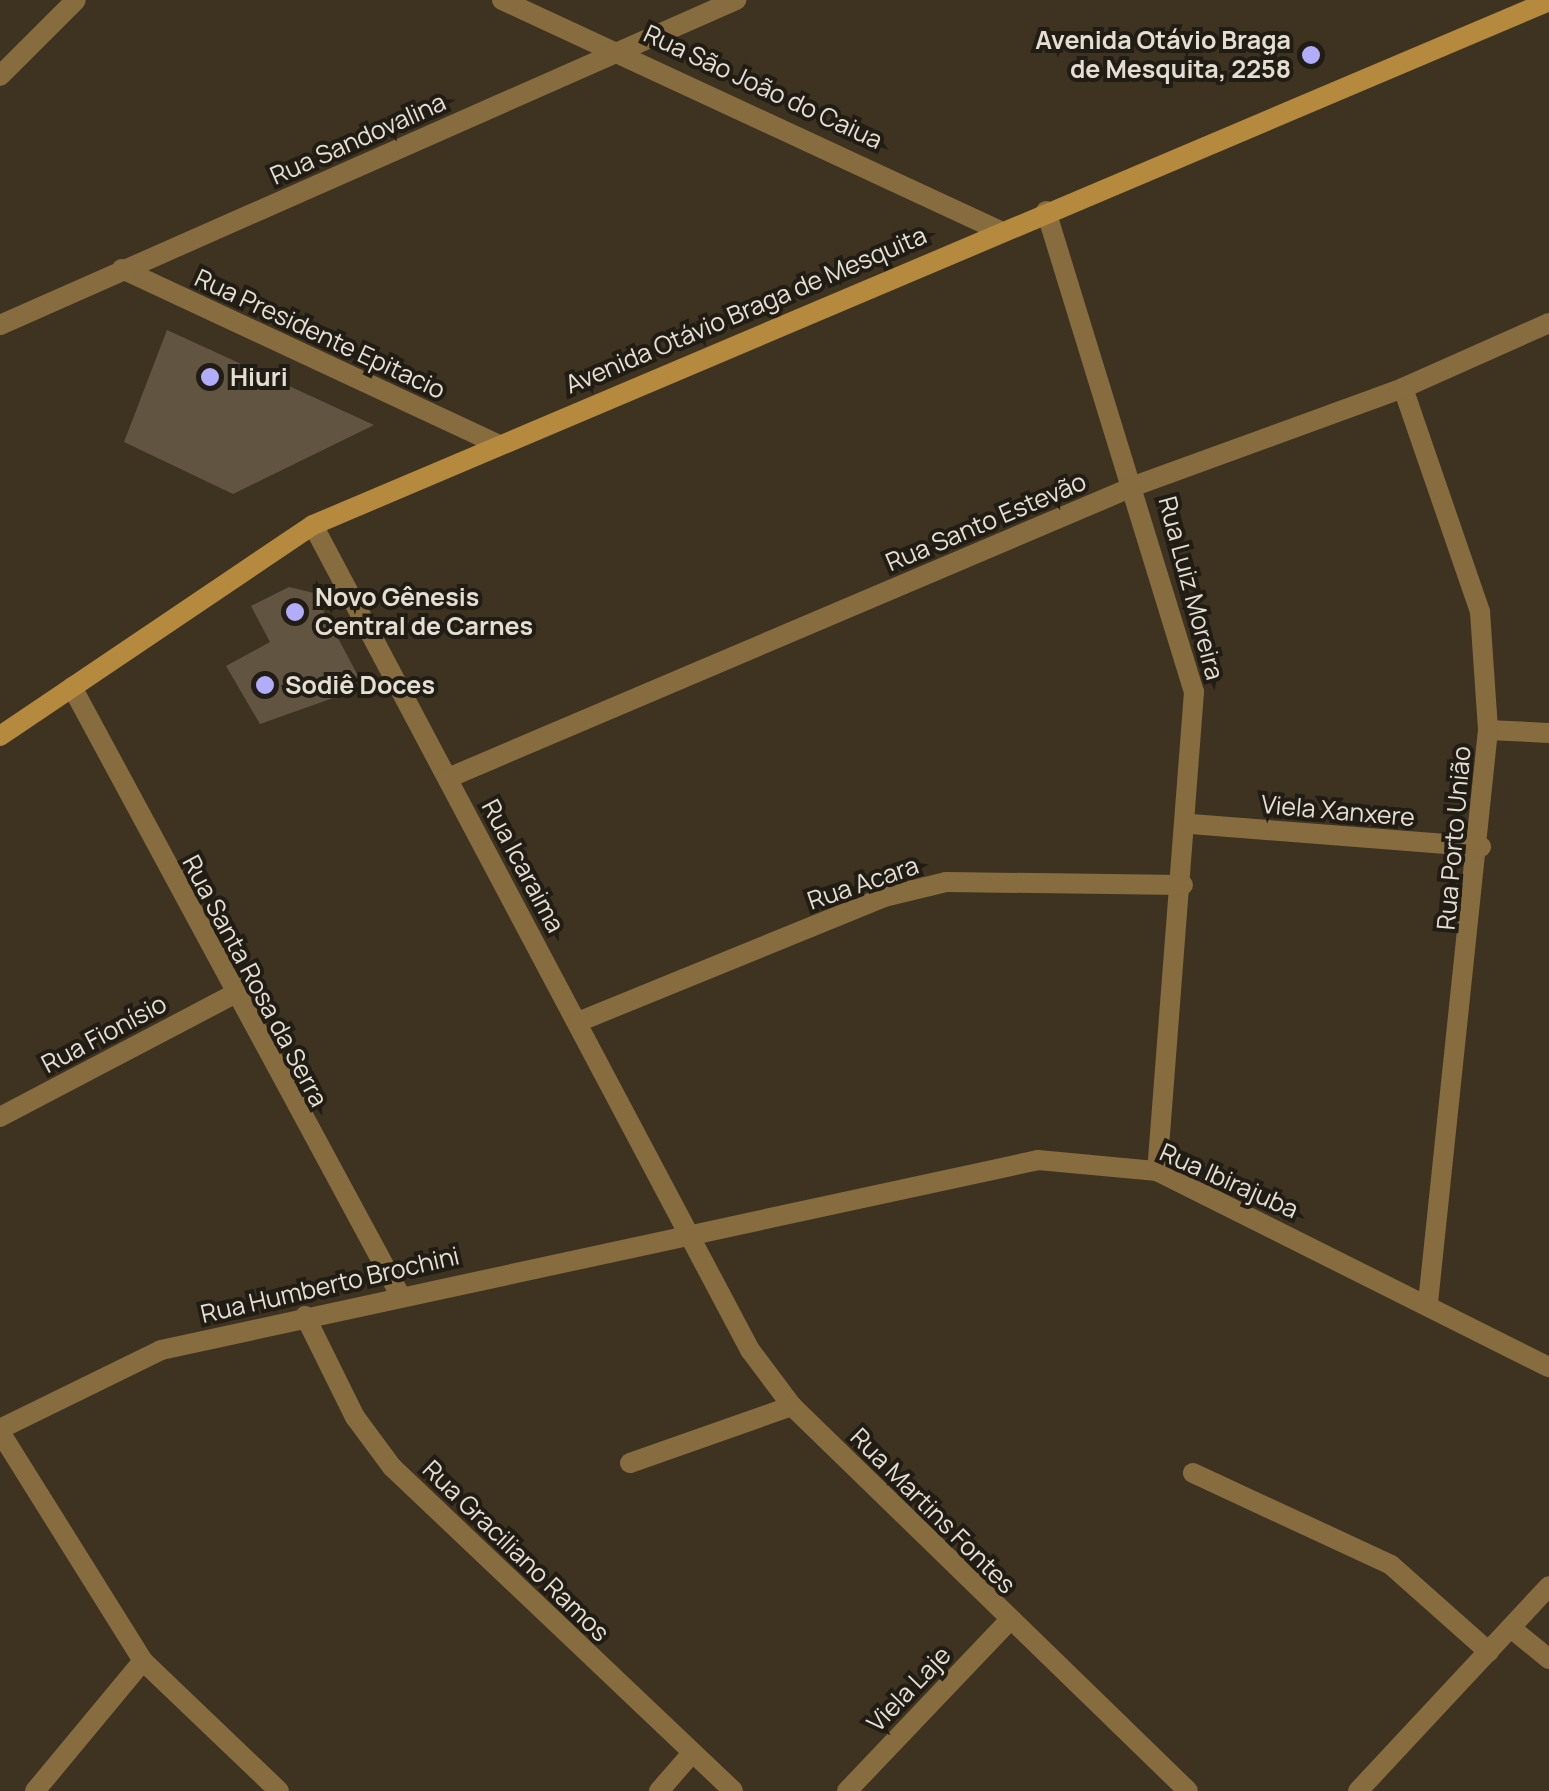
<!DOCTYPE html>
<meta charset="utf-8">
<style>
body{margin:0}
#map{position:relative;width:1549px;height:1791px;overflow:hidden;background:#3e3321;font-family:Manrope,sans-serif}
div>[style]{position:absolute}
.building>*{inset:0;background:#615542}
.service>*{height:20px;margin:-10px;padding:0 10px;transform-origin:10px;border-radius:10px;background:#876c40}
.minor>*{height:20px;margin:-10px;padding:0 10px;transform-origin:10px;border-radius:10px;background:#876c40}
.tertiary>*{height:20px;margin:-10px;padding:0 10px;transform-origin:10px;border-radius:10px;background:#876c40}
.secondary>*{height:20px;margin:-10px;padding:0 10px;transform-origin:10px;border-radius:10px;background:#b58a3f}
.dots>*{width:28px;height:28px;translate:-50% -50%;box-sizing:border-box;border:5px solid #211c14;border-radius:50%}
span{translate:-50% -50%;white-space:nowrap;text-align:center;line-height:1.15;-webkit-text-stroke:8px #211c14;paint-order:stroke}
.poi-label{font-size:25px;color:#e4ded3;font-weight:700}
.right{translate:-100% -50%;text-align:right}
.left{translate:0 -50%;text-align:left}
.street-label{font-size:25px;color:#e4ded3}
</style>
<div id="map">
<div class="building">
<i style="clip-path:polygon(167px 330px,374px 425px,233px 494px,124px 442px)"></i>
<i style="clip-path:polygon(289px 587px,314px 593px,364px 687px,260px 724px,226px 666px,270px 642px,251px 606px)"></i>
</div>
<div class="service">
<i style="left:1488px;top:730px;width:61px;rotate:2.8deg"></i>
<i style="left:1193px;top:1473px;width:218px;rotate:24.9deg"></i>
<i style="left:1391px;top:1565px;width:131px;rotate:41.6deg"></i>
</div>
<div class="minor">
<i style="left:502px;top:0;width:547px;rotate:24.88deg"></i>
<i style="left:0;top:76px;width:107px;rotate:-45deg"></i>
<i style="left:1046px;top:211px;width:503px;rotate:72.9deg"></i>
<i style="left:1194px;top:692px;width:480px;rotate:94.4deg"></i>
<i style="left:122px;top:269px;width:414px;rotate:25deg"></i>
<i style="left:0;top:325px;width:805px;rotate:-23.83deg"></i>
<i style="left:1403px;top:388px;width:237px;rotate:71deg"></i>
<i style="left:1480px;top:612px;width:118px;rotate:86.1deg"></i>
<i style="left:1488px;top:730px;width:576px;rotate:95.98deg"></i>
<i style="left:313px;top:525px;width:934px;rotate:62.09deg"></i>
<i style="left:750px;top:1350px;width:70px;rotate:53.1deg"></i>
<i style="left:792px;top:1406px;width:552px;rotate:44.19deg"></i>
<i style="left:72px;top:687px;width:691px;rotate:61.65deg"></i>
<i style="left:448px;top:778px;width:749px;rotate:-23.04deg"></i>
<i style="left:1137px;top:485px;width:283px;rotate:-20deg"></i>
<i style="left:1403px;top:388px;width:160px;rotate:-24deg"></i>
<i style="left:1191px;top:824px;width:291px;rotate:4.5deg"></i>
<i style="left:578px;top:1022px;width:331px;rotate:-22.2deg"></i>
<i style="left:884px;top:897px;width:64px;rotate:-13.6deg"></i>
<i style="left:946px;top:882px;width:237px;rotate:0.7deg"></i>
<i style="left:0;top:1117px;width:262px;rotate:-27.7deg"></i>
<i style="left:305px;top:1316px;width:113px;rotate:63.7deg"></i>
<i style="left:355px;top:1417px;width:62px;rotate:53.5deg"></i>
<i style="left:392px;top:1467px;width:470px;rotate:43.5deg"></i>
<i style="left:0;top:1432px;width:270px;rotate:58deg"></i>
<i style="left:143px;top:1661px;width:188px;rotate:43.7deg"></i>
<i style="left:630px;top:1463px;width:172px;rotate:-19.4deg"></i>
<i style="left:1511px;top:1628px;width:49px;rotate:39.2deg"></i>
<i style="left:35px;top:1791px;width:169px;rotate:-50.3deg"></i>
<i style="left:659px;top:1791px;width:50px;rotate:-49deg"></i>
<i style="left:847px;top:1791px;width:233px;rotate:-46.4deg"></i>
<i style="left:1358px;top:1791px;width:280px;rotate:-47deg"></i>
</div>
<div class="tertiary">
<i style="left:0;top:1429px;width:179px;rotate:-26.1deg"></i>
<i style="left:161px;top:1350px;width:897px;rotate:-12.22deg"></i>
<i style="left:1038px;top:1160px;width:120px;rotate:5.3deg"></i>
<i style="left:1157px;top:1171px;width:438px;rotate:26.6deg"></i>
</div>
<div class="secondary">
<i style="left:0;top:736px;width:377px;rotate:-34deg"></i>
<i style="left:313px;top:525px;width:1342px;rotate:-22.97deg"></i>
</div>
<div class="dots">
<i style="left:1311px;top:55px;background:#b2adf9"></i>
<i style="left:210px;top:377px;background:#b2adf9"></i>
<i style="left:295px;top:612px;background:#b2adf9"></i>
<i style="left:265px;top:685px;background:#b2adf9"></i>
</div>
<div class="poi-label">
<span class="right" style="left:1291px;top:55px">Avenida Otávio Braga<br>de Mesquita, 2258</span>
<span class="left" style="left:230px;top:377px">Hiuri</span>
<span class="left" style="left:315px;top:612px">Novo Gênesis<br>Central de Carnes</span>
<span class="left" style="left:285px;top:685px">Sodiê Doces</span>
</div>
<div class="street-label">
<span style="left:763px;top:87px;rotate:25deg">Rua São João do Caiua</span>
<span style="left:358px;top:139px;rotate:-24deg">Rua Sandovalina</span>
<span style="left:746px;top:310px;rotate:-23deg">Avenida Otávio Braga de Mesquita</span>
<span style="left:320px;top:334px;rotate:25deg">Rua Presidente Epitacio</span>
<span style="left:986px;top:522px;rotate:-23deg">Rua Santo Estevão</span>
<span style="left:1191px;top:588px;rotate:75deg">Rua Luiz Moreira</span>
<span style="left:1338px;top:811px;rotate:5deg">Viela Xanxere</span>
<span style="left:1454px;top:838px;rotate:-85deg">Rua Porto União</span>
<span style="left:523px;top:866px;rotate:62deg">Rua Icaraima</span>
<span style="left:863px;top:883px;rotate:-19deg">Rua Acara</span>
<span style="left:255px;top:981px;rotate:62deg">Rua Santa Rosa da Serra</span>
<span style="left:104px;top:1034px;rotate:-28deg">Rua Fionísio</span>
<span style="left:1229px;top:1181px;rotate:24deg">Rua Ibirajuba</span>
<span style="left:330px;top:1285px;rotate:-13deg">Rua Humberto Brochini</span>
<span style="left:933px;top:1511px;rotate:45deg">Rua Martins Fontes</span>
<span style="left:516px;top:1551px;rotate:44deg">Rua Graciliano Ramos</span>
<span style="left:909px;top:1689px;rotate:-46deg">Viela Laje</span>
</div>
</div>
